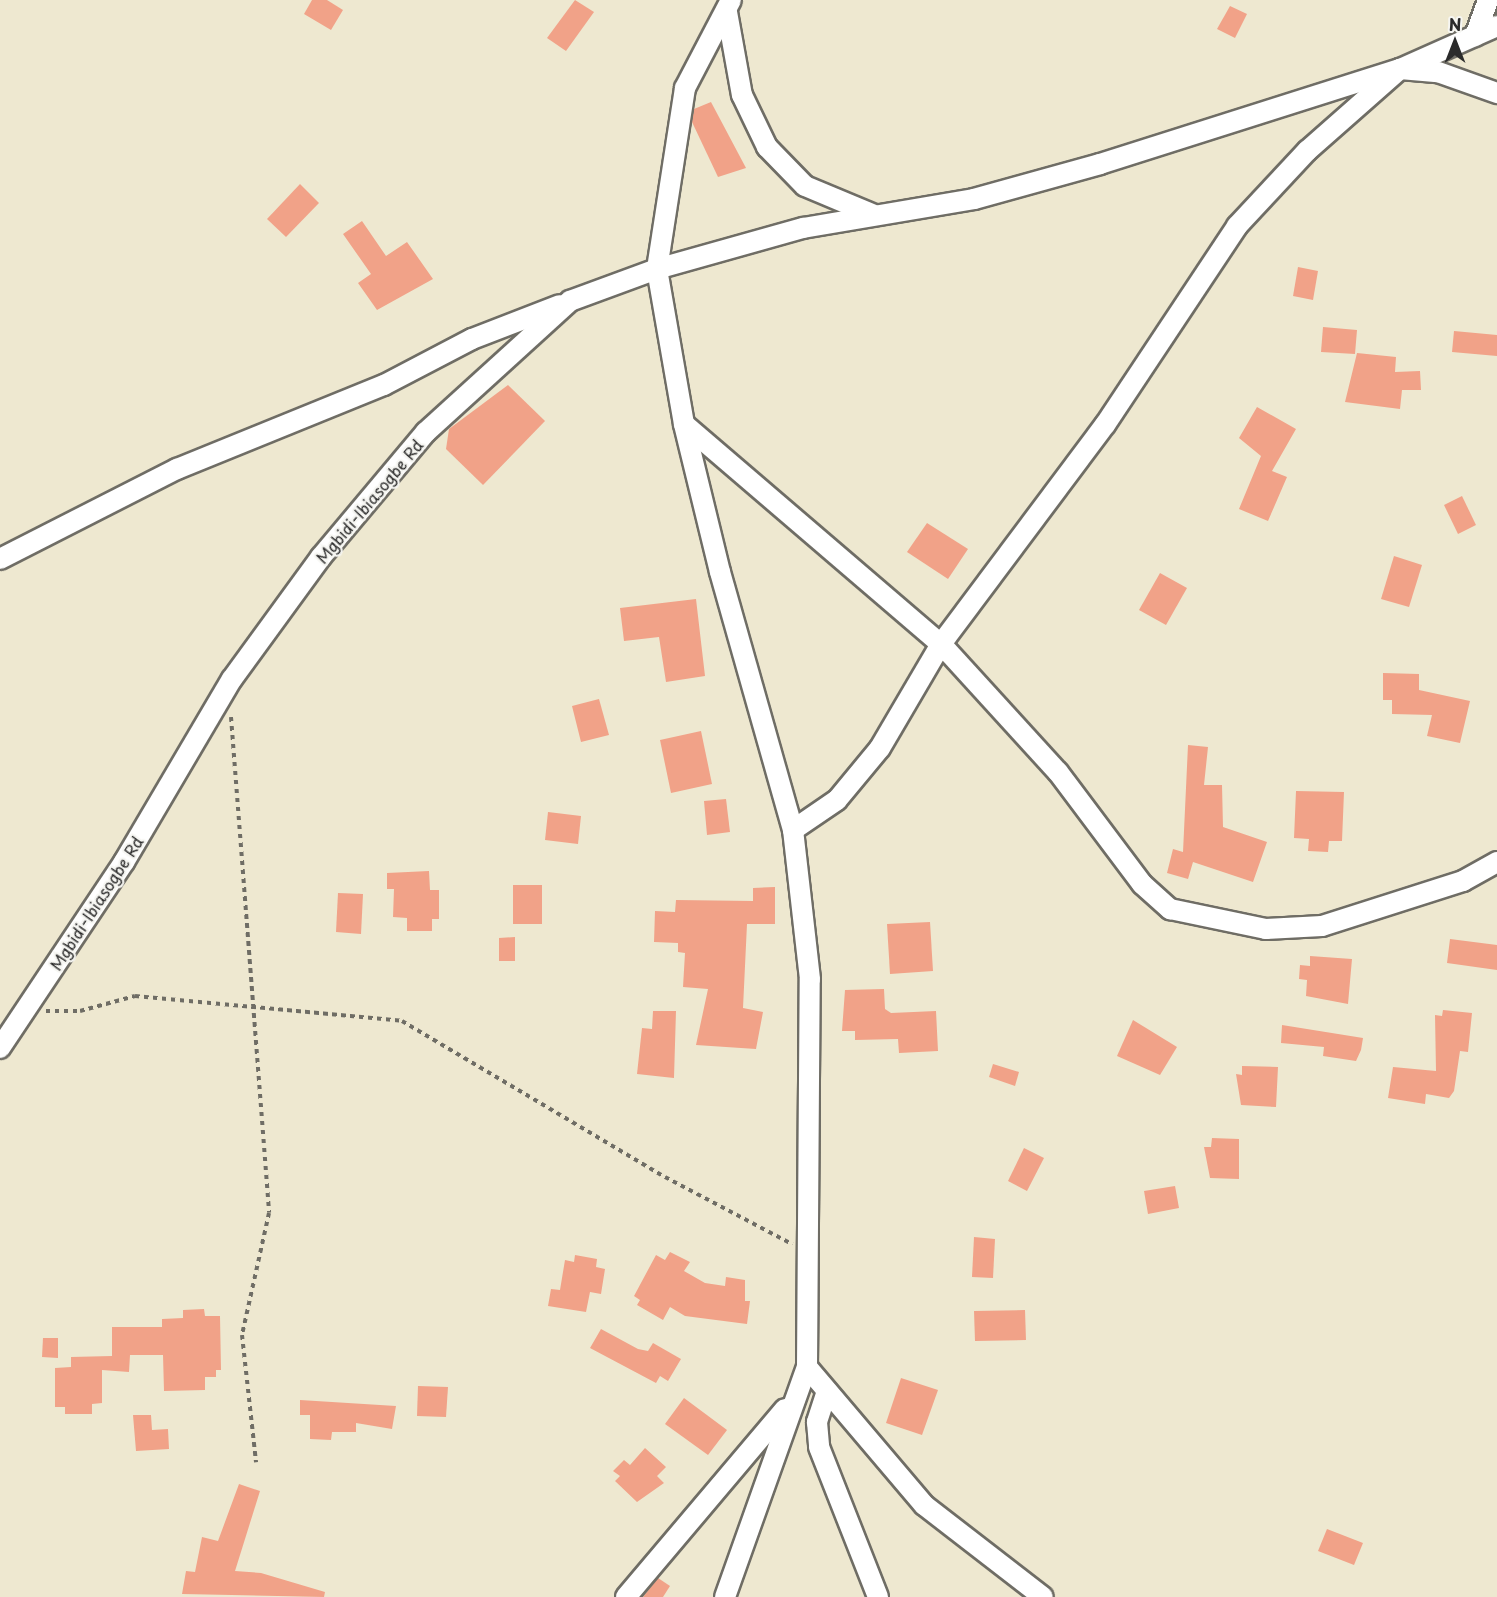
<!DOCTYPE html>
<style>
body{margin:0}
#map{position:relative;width:1497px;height:1597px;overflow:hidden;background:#eee8d0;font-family:"Playpen Sans",sans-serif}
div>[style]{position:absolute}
.building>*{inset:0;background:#f1a288}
.path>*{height:4px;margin-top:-2px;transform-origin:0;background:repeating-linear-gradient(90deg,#6f6d65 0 4.5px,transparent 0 9px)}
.roads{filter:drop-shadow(2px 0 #6f6d65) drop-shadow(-2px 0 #6f6d65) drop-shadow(0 2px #6f6d65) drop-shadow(0 -2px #6f6d65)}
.minor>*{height:20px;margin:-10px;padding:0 10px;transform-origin:10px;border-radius:10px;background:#fff}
span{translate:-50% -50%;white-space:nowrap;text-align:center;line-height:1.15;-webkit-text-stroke:4.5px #f6f6f2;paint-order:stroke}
.street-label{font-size:16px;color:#2b2b2b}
.north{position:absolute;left:1425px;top:12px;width:60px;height:60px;-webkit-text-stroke:4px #f6f6f2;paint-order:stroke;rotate:0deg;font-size:16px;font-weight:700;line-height:24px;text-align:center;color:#2b2b2b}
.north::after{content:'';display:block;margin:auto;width:21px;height:27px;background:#2b2b2b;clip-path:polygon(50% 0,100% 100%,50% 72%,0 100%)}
</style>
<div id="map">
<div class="building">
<i style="clip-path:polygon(312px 0,327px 0,343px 10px,331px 30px,304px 14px)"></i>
<i style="clip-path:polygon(575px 0,594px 12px,566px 51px,547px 38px)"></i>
<i style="clip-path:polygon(1230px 6px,1247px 14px,1235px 38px,1217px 29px)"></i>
<i style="clip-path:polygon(711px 102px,746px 168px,718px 177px,692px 122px,694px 109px)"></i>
<i style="clip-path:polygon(300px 184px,319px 203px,286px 237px,267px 219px)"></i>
<i style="clip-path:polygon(362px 221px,386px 256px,407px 242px,433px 279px,377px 310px,358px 283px,371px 274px,343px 234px)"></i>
<i style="clip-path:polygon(1298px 267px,1318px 271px,1313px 300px,1293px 296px)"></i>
<i style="clip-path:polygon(1323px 327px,1357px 330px,1355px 354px,1321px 352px)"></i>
<i style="clip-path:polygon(1454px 331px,1497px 335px,1497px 356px,1452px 352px)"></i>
<i style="clip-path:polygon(1357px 353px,1396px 357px,1395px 372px,1420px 371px,1421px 390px,1402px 390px,1400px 409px,1345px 402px)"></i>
<i style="clip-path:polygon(508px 385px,545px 421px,483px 485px,446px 449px,449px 429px)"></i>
<i style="clip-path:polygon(1257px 407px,1296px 429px,1272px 471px,1287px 477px,1268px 521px,1239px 509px,1261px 456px,1239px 438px)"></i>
<i style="clip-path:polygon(1462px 496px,1476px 525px,1458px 534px,1444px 505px)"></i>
<i style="clip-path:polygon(927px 523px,968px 549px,948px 579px,907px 552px)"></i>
<i style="clip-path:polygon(1394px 556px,1422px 565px,1409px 607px,1381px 599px)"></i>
<i style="clip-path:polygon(1160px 573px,1187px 588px,1166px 625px,1139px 610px)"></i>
<i style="clip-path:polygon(696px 599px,705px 676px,666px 682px,659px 637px,624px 641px,620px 608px)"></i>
<i style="clip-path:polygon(1383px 673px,1419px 674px,1419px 690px,1470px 701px,1460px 743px,1427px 736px,1432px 715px,1392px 714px,1392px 700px,1383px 700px)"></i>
<i style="clip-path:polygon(599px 699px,609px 735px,581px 742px,572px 706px)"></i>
<i style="clip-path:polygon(701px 731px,712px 784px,671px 793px,660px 740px)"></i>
<i style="clip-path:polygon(1188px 745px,1208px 747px,1204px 785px,1222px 785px,1223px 827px,1267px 842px,1253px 882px,1193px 862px,1188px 879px,1167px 873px,1173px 849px,1183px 852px)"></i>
<i style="clip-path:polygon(1296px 791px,1344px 792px,1342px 841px,1329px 841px,1328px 852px,1308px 851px,1309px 839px,1294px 838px)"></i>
<i style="clip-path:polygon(726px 799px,730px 832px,707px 835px,704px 801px)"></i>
<i style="clip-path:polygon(548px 812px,581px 816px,578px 844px,545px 840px)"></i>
<i style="clip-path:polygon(429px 871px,430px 890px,439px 890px,439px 919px,432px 919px,432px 931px,407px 931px,407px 918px,393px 917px,394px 889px,387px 889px,387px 873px)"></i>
<i style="clip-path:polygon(513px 885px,542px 885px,542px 924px,513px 924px)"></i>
<i style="clip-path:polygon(775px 887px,775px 924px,747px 924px,743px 1008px,763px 1012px,756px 1049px,696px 1045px,708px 989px,683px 987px,685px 953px,678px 952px,678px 943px,654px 942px,655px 911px,675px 912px,676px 900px,753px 901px,753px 888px)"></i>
<i style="clip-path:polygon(338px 893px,363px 894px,361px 934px,336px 932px)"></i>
<i style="clip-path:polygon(930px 922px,933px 971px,890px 974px,887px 924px)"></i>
<i style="clip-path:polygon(515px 937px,515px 961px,499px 961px,499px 938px)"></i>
<i style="clip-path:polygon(1450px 939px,1497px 945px,1497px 970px,1447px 963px)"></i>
<i style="clip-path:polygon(1310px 956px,1352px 959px,1348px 1004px,1306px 996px,1307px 980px,1299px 979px,1300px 965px,1310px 966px)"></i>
<i style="clip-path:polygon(884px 989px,885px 1009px,891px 1013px,936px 1011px,938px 1051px,899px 1053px,898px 1039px,855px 1040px,855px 1031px,842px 1031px,845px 990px)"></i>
<i style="clip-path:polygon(1443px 1010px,1472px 1013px,1468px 1052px,1460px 1051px,1454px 1091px,1449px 1098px,1426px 1094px,1425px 1104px,1388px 1098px,1393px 1067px,1436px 1071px,1435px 1015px,1442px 1016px)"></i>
<i style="clip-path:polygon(653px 1011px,676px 1011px,674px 1078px,637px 1074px,642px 1028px,652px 1029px)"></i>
<i style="clip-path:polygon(1133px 1020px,1177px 1047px,1160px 1075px,1117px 1056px)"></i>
<i style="clip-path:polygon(1282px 1025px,1363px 1038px,1361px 1050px,1356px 1061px,1323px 1056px,1324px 1047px,1281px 1043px)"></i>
<i style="clip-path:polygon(993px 1064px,1019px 1072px,1015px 1086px,989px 1077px)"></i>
<i style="clip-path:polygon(1242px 1066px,1278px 1067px,1276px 1107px,1241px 1105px,1236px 1074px,1242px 1075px)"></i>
<i style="clip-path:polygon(1212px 1138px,1239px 1139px,1239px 1179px,1210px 1178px,1204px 1147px,1211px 1147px)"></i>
<i style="clip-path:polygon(1024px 1148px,1044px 1158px,1027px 1191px,1008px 1181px)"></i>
<i style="clip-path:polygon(1175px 1186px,1179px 1208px,1148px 1214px,1144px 1191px)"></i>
<i style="clip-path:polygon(974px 1237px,995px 1239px,993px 1278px,972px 1277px)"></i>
<i style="clip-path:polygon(670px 1252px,690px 1262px,684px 1271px,705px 1283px,725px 1286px,726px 1277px,745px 1280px,745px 1301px,750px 1301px,747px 1324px,685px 1316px,670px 1307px,663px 1320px,637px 1305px,640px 1300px,634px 1296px,656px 1255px,665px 1260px)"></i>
<i style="clip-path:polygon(575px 1255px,597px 1259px,596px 1267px,605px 1269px,601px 1294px,590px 1292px,586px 1312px,548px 1306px,551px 1289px,560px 1290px,565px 1260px,574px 1262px)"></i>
<i style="clip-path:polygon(204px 1309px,205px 1316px,220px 1316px,221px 1370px,216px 1370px,216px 1377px,205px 1377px,205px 1390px,164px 1391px,163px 1355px,130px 1355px,129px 1372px,102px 1370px,102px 1403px,92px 1404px,92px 1414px,65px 1414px,65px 1407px,55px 1407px,55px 1368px,71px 1367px,71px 1357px,112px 1356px,112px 1327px,162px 1327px,162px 1319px,183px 1318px,183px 1310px)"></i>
<i style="clip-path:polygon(1025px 1310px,1026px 1340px,975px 1341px,974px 1311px)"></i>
<i style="clip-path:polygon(601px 1329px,638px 1349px,648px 1351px,653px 1343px,681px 1359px,668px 1381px,660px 1376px,656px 1383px,590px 1348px)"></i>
<i style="clip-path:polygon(43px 1338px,58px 1338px,58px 1358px,42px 1357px)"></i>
<i style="clip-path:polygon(901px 1378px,938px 1390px,922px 1435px,886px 1423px)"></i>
<i style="clip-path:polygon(418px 1386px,448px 1387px,446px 1417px,417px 1416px)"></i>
<i style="clip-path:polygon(684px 1398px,727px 1430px,708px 1455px,665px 1424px)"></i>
<i style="clip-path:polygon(300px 1400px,396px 1406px,392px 1429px,356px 1423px,356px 1432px,332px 1432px,331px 1440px,310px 1439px,310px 1415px,300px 1415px)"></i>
<i style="clip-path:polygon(133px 1415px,151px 1415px,152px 1430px,168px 1429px,169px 1449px,136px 1451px)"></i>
<i style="clip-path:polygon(645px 1448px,666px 1467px,657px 1476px,664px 1483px,637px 1502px,615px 1481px,620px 1476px,613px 1471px,624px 1460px,630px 1465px)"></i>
<i style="clip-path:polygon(239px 1484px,260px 1491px,235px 1571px,261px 1573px,325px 1592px,324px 1597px,182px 1594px,186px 1571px,195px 1572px,202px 1537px,218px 1541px)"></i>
<i style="clip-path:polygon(1327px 1529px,1363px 1543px,1354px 1565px,1318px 1551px)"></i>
<i style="clip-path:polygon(658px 1578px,670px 1586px,663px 1597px,643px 1597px)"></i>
</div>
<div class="path">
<i style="left:231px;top:717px;width:497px;rotate:85.6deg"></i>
<i style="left:269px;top:1213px;width:125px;rotate:102.5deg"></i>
<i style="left:242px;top:1335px;width:128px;rotate:83.7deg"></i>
<i style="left:46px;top:1011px;width:34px"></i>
<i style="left:80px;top:1011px;width:57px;rotate:-15.3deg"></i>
<i style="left:135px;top:996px;width:268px;rotate:5.3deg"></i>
<i style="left:402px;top:1021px;width:306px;rotate:30.7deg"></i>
<i style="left:665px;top:1177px;width:144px;rotate:27.8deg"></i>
</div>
<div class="roads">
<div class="minor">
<i style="left:727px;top:12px;width:84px;rotate:79.8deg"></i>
<i style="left:742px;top:95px;width:58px;rotate:64.3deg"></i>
<i style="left:767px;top:147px;width:54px;rotate:45.7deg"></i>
<i style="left:805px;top:186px;width:73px;rotate:22.7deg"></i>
<i style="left:1475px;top:36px;width:38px;rotate:-70deg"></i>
<i style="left:684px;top:424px;width:338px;rotate:40.6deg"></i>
<i style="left:941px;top:644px;width:173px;rotate:47.6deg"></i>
<i style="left:1058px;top:772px;width:140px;rotate:53.1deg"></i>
<i style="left:1142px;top:884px;width:38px;rotate:42deg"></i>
<i style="left:1170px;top:909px;width:98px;rotate:11.8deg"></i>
<i style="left:1266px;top:929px;width:56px;rotate:-3.1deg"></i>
<i style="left:1322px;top:926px;width:148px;rotate:-17.7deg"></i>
<i style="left:1463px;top:881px;width:39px;rotate:-29deg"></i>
<i style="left:0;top:559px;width:199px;rotate:-27deg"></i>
<i style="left:177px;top:469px;width:223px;rotate:-22.1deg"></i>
<i style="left:384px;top:385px;width:99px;rotate:-27.6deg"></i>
<i style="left:472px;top:339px;width:94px;rotate:-21.1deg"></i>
<i style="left:793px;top:830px;width:53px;rotate:-34.3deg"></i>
<i style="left:837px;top:800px;width:67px;rotate:-50.4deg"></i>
<i style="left:880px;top:748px;width:121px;rotate:-59.6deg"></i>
<i style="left:941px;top:644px;width:274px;rotate:-53.2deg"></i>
<i style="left:1105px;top:425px;width:239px;rotate:-56.4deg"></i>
<i style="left:1237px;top:226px;width:103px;rotate:-47deg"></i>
<i style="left:1307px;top:151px;width:124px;rotate:-41.4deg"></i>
<i style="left:1400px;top:69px;width:38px;rotate:5deg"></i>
<i style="left:1438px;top:72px;width:63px;rotate:19.6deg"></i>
<i style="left:0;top:1048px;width:224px;rotate:-56.3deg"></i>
<i style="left:124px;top:862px;width:212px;rotate:-59.5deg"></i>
<i style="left:232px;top:679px;width:151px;rotate:-53.9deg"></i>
<i style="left:321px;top:557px;width:163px;rotate:-50deg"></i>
<i style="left:426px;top:432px;width:195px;rotate:-42.3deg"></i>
<i style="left:570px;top:301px;width:93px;rotate:-20.2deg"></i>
<i style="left:657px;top:269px;width:183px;rotate:-81.2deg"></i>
<i style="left:685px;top:88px;width:99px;rotate:-62.4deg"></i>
<i style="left:807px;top:1367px;width:181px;rotate:49.7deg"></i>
<i style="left:924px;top:1505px;width:150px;rotate:37.7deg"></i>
<i style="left:827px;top:1391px;width:33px;rotate:108deg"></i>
<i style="left:817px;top:1422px;width:25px;rotate:85deg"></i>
<i style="left:819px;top:1447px;width:161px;rotate:68.5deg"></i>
<i style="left:626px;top:1597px;width:246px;rotate:-49.8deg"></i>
<i style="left:725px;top:1597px;width:244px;rotate:-70.4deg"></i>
<i style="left:807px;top:1367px;width:388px;rotate:-89.6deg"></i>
<i style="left:810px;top:979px;width:150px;rotate:-96.5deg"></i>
<i style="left:793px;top:830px;width:268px;rotate:-105.8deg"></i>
<i style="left:720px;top:572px;width:152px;rotate:-103.7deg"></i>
<i style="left:684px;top:424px;width:157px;rotate:-99.9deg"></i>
<i style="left:657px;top:269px;width:152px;rotate:-15.7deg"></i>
<i style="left:803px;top:228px;width:173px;rotate:-9.6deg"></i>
<i style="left:974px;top:199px;width:131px;rotate:-15.5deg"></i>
<i style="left:1100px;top:164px;width:315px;rotate:-17.6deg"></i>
<i style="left:1400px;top:69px;width:106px;rotate:-23.9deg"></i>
</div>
</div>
<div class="street-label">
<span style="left:369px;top:501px;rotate:-50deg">Mgbidi-Ibiasogbe Rd</span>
<span style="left:96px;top:903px;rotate:-57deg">Mgbidi-Ibiasogbe Rd</span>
</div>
<div class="north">N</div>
</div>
